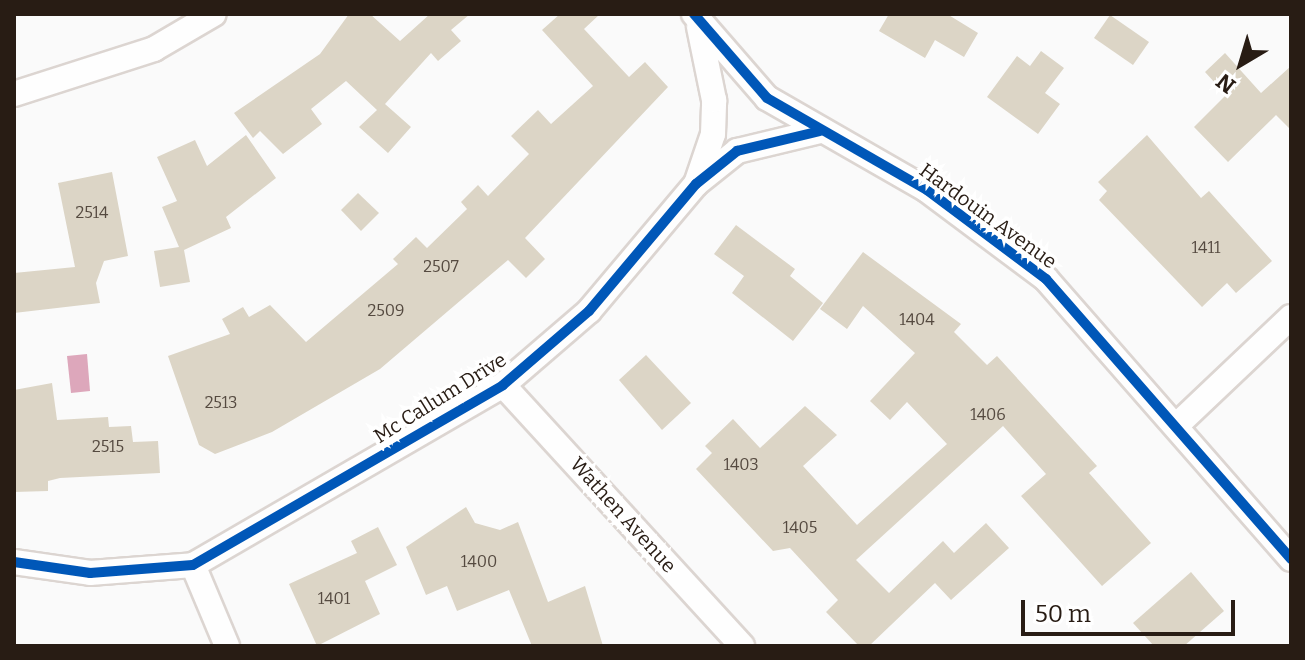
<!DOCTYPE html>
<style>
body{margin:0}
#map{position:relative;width:1305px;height:660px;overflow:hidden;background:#fafafa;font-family:Bitter,serif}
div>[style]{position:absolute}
.water>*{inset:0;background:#dda7bb}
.building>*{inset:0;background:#dcd5c6}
.roads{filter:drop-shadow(2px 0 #dcd5d1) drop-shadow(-2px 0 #dcd5d1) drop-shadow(0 2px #dcd5d1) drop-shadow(0 -2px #dcd5d1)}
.street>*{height:24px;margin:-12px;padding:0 12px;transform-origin:12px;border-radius:12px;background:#fefefe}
.cycleway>*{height:10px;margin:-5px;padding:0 5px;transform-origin:5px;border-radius:5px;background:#0057b8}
span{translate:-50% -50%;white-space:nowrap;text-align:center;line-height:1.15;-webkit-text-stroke:7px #fff;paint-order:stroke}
.number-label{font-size:16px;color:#554a40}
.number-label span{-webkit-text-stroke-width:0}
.street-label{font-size:20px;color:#281c14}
.frame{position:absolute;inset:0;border:16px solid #281c14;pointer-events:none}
.north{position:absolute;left:1201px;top:24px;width:80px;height:80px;-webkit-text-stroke:6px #fff;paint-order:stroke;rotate:218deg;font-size:22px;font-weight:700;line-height:32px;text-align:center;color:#281c14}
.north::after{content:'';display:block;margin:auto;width:28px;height:36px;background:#281c14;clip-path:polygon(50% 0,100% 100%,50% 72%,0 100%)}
.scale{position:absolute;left:1021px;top:600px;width:214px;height:36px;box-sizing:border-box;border:4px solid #281c14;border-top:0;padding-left:10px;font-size:24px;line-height:28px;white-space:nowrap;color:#281c14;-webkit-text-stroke:6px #fff;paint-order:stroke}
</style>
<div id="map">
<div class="water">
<i style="clip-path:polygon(87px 354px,90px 391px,71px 393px,67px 356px)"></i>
</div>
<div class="building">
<i style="clip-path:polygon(349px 14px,370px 14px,400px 41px,430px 14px,470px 14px,451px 30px,461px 41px,438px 61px,431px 53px,385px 104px,411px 127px,388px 153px,359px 127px,377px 110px,346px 81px,311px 109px,322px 124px,283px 154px,260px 131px,253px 138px,234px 113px,320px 54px)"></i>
<i style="clip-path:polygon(560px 14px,600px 14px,584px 29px,629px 77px,645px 62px,668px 87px,525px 238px,545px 259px,526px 278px,508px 260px,380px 369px,272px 432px,215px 454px,199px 445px,168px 356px,230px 334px,222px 319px,243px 307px,249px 317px,270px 305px,306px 342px,398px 264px,393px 259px,416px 237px,427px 248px,467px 209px,461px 202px,478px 185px,488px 196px,529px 154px,511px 136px,538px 110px,551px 124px,593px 86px,542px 30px)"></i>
<i style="clip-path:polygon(889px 14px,947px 14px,978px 33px,964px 57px,935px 40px,925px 58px,879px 31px)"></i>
<i style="clip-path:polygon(1110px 15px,1149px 42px,1133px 65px,1094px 38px)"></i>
<i style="clip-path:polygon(1041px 51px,1064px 68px,1045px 93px,1060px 104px,1038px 134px,987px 97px,1017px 56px,1030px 66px)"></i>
<i style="clip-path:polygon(1225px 53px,1261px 93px,1291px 66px,1291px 130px,1276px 115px,1228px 162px,1194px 127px,1226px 95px,1205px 72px)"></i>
<i style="clip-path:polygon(246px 135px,276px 178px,226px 217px,231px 228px,184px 250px,190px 282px,160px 287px,154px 251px,179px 247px,162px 207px,177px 201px,157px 157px,195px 140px,207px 166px)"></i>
<i style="clip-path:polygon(1147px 135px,1201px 198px,1209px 191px,1272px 261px,1236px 293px,1227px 283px,1202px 307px,1099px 200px,1107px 191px,1098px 182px)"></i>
<i style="clip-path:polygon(112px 172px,128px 256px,104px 261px,96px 283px,100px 303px,14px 313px,14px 273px,75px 267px,58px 183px)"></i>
<i style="clip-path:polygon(358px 193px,379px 213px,361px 231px,341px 210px)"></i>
<i style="clip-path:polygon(736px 225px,795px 269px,790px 276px,823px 303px,793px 341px,732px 293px,744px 276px,714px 254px)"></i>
<i style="clip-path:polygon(863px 252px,961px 324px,954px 332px,987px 365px,997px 356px,1097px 466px,1089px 473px,1151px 543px,1102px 586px,1021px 496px,1046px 474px,1003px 426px,856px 560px,889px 593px,943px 541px,954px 553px,986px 523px,1009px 548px,951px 600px,935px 583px,869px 646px,859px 646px,826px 612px,838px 600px,790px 548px,773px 551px,696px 469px,712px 453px,705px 446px,733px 419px,760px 448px,805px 406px,837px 435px,803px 466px,857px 525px,947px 444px,907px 402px,890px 420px,870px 401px,915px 353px,863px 306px,847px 329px,820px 309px)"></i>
<i style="clip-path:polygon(646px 355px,691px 403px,662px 430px,619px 380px)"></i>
<i style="clip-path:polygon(52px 383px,57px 420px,108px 417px,109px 427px,131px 426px,133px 442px,158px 441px,160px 473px,60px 478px,48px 481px,48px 491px,14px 492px,14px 390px)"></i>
<i style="clip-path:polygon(466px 507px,475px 523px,500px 530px,518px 522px,548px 602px,585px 586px,603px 646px,532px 646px,509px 590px,457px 611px,447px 586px,426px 595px,406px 547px)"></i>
<i style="clip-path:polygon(378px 527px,397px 565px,365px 581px,380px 614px,317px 646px,289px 584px,357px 553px,351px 541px)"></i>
<i style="clip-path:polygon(1191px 572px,1224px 611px,1184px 646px,1154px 646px,1133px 623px)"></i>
</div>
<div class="roads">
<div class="street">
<i style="left:694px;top:14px;width:111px;rotate:49deg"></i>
<i style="left:767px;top:98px;width:185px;rotate:29.9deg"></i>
<i style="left:927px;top:190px;width:149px;rotate:36.8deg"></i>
<i style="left:1046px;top:279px;width:372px;rotate:48.8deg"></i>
<i style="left:14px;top:94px;width:147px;rotate:-17.8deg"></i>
<i style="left:154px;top:49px;width:69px;rotate:-30.3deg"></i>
<i style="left:696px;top:184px;width:53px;rotate:-71.2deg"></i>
<i style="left:713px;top:134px;width:34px;rotate:-88deg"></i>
<i style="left:714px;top:100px;width:75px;rotate:-101.6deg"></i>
<i style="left:503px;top:385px;width:354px;rotate:47.5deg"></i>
<i style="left:1177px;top:425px;width:157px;rotate:-43.5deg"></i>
<i style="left:14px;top:562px;width:77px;rotate:8.2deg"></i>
<i style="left:90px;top:573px;width:103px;rotate:-4.4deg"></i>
<i style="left:193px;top:565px;width:358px;rotate:-30.1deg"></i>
<i style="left:503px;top:385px;width:113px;rotate:-40.7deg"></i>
<i style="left:589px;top:311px;width:166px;rotate:-49.9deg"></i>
<i style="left:696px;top:184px;width:53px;rotate:-38.8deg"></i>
<i style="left:737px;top:151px;width:85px;rotate:-13.5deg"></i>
<i style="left:193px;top:565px;width:88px;rotate:67.2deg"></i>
</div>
</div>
<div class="cycleway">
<i style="left:694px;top:14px;width:111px;rotate:49deg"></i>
<i style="left:767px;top:98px;width:185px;rotate:29.9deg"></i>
<i style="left:927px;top:190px;width:149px;rotate:36.8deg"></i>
<i style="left:1046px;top:279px;width:372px;rotate:48.8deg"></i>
<i style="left:14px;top:562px;width:77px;rotate:8.2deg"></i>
<i style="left:90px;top:573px;width:103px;rotate:-4.4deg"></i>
<i style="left:193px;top:565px;width:358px;rotate:-30.1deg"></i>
<i style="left:503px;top:385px;width:113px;rotate:-40.7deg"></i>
<i style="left:589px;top:311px;width:166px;rotate:-49.9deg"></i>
<i style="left:696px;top:184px;width:53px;rotate:-38.8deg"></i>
<i style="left:737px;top:151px;width:85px;rotate:-13.5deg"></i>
</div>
<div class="number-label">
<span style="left:92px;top:213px">2514</span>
<span style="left:1206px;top:248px">1411</span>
<span style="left:441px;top:267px">2507</span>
<span style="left:386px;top:311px">2509</span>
<span style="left:917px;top:320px">1404</span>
<span style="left:221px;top:403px">2513</span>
<span style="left:988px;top:415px">1406</span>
<span style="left:108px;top:447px">2515</span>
<span style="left:741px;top:465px">1403</span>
<span style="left:800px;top:528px">1405</span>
<span style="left:479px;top:562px">1400</span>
<span style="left:334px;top:599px">1401</span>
</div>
<div class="street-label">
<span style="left:988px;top:216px;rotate:36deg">Hardouin Avenue</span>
<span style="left:440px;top:398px;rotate:-32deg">Mc Callum Drive</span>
<span style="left:623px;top:515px;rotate:48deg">Wathen Avenue</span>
</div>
<div class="frame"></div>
<div class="north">N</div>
<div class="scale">50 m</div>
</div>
